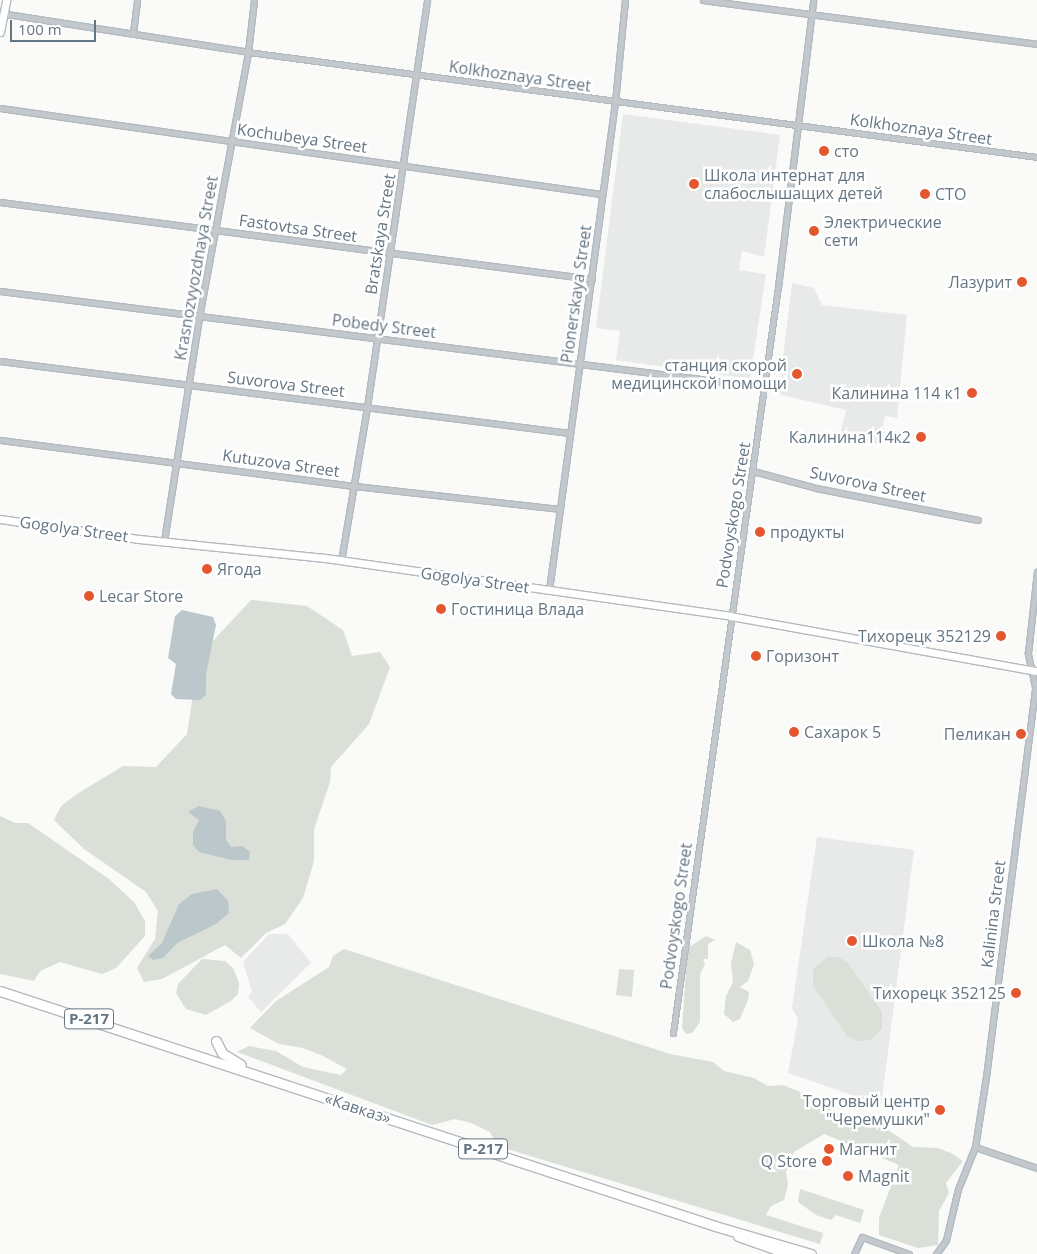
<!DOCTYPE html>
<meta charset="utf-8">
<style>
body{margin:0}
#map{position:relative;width:1037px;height:1254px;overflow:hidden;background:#fafaf8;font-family:"Open Sans",sans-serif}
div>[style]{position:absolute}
.built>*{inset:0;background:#e8e9e9}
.green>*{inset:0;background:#dadfd7}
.water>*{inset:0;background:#bbc7cb}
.roads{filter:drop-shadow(1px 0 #b3babf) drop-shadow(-1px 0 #b3babf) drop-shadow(0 1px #b3babf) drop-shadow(0 -1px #b3babf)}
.street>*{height:5px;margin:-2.5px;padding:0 2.5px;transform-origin:2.5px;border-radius:2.5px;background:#c3c8cc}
.secondary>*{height:7px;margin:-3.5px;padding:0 3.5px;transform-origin:3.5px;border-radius:3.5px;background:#fff}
.highway>*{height:9px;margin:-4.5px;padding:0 4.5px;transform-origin:4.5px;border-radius:4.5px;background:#fff}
.dots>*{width:14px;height:14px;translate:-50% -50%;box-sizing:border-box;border:2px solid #fff;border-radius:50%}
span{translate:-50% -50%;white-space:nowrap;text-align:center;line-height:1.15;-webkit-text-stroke:5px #fff;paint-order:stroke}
.shield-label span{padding:1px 4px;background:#fff;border:1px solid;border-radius:4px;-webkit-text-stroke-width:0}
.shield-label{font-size:15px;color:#657683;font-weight:700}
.street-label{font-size:16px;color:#657683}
.poi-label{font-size:16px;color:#657683}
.left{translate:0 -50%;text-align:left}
.right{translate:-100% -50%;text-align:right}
.scale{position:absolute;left:10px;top:20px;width:86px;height:22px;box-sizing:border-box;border:2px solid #657683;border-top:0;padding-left:6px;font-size:15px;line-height:18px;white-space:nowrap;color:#657683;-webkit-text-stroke:4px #fff;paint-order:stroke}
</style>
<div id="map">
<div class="built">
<i style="clip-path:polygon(623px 114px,780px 135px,764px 257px,742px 251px,739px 270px,766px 274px,750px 379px,616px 360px,620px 331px,596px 328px)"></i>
<i style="clip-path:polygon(792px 283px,814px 288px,822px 305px,907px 315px,897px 418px,885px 416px,880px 444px,863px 442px,841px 431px,846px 410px,781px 395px,779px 391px)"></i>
<i style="clip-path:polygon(817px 837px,914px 850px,881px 1105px,788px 1073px,798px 1019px,792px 1008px)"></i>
<i style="clip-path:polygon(269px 934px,288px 934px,311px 963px,261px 1012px,248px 997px,252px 992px,243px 962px)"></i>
</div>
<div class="green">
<i style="clip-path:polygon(251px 600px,307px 606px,343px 630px,352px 656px,380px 652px,390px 667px,369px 724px,331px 767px,330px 782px,314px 829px,314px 861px,303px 898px,285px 924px,266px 933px,241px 958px,225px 945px,162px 979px,144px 982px,137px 968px,155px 939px,158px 911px,146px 892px,84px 849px,54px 820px,61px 806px,77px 794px,123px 766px,156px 767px,187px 734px,199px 656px)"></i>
<i style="clip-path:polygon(0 816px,15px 823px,28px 823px,109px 879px,134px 902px,145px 921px,145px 936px,116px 968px,102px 974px,60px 962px,40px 971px,34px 981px,0 974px)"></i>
<i style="clip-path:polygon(706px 936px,715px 940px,708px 944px,708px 959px,703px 959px,705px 964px,700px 974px,700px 1022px,692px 1033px,686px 1034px,682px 1028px,687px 957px,689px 947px)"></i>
<i style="clip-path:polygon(736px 942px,750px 950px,754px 964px,748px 981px,740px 987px,749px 992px,748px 1000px,740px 1019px,733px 1022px,724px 1014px,726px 996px,733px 982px,731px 963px)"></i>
<i style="clip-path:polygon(344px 949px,670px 1054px,713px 1062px,724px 1071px,754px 1078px,768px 1086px,783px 1085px,827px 1103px,835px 1111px,878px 1123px,913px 1147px,937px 1148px,951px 1153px,963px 1161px,946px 1183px,949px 1193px,939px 1211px,938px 1245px,918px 1248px,879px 1235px,879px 1218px,899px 1165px,824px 1134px,794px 1152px,786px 1172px,788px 1184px,784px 1200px,771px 1206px,766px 1215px,823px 1233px,820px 1244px,497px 1146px,490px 1132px,471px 1123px,455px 1119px,432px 1125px,237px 1052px,249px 1046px,276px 1051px,303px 1067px,341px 1075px,347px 1069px,323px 1056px,303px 1048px,279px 1044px,250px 1028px,276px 1001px,329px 967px,333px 956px)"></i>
<i style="clip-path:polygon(828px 957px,839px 957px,848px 963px,882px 1012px,882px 1029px,870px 1040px,857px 1041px,847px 1036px,813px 986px,813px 969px)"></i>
<i style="clip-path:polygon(202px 959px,225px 961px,233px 968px,239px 983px,238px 994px,231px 1001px,206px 1015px,186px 1009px,176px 993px,178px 984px)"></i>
<i style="clip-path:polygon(619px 969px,634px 970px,632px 997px,616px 995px)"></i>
<i style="clip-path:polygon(800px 1189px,864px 1210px,860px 1223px,836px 1215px,831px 1220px,816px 1215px,798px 1202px)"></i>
</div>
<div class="water">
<i style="clip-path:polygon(182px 610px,213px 617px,216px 625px,206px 674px,206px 695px,200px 700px,176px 699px,171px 694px,176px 664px,168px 658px,175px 616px)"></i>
<i style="clip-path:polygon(199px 806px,220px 811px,226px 821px,226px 840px,231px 847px,242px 846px,250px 852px,249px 860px,231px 860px,199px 852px,193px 845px,193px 832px,199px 820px,188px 812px)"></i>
<i style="clip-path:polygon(217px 889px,228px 901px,229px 913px,216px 924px,177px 943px,163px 958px,153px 960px,148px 956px,162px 943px,179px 904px,192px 894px)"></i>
</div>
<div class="roads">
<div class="street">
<i style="left:703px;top:0;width:337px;rotate:7.5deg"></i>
<i style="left:0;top:13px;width:251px;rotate:8.9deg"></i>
<i style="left:248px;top:52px;width:796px;rotate:7.58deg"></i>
<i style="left:133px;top:33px;width:33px;rotate:-83deg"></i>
<i style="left:0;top:108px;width:607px;rotate:8.14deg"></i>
<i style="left:0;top:202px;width:597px;rotate:7.41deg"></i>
<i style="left:0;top:291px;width:770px;rotate:7.16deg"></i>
<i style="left:0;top:361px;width:574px;rotate:7.21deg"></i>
<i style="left:0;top:440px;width:358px;rotate:7.4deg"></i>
<i style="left:355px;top:486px;width:205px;rotate:6.4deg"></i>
<i style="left:753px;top:471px;width:65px;rotate:15.1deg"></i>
<i style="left:816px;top:488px;width:165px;rotate:11.2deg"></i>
<i style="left:164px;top:541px;width:227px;rotate:-81.1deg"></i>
<i style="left:199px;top:317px;width:269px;rotate:-79.5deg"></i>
<i style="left:248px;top:52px;width:52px;rotate:-83.4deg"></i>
<i style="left:341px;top:561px;width:156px;rotate:-80.4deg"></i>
<i style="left:367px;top:407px;width:411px;rotate:-81.6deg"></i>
<i style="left:549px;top:590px;width:492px;rotate:-82.3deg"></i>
<i style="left:615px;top:102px;width:102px;rotate:-84.4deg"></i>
<i style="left:673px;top:1033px;width:753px;rotate:-81.99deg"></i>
<i style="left:778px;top:287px;width:289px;rotate:-83deg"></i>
<i style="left:975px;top:1147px;width:65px;rotate:18.7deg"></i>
<i style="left:854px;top:1254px;width:19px;rotate:-65deg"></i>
<i style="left:862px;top:1237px;width:50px;rotate:19.9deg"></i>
<i style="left:936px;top:1254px;width:17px;rotate:-54deg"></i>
<i style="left:946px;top:1240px;width:52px;rotate:-76.8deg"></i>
<i style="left:958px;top:1189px;width:45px;rotate:-68deg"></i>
<i style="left:975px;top:1147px;width:71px;rotate:-81.1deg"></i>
<i style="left:986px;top:1077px;width:393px;rotate:-82.8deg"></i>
<i style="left:1035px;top:687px;width:35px;rotate:-102deg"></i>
<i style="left:1028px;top:653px;width:82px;rotate:-83.7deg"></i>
</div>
<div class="secondary">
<i style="left:0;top:32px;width:33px;rotate:-79deg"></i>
<i style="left:0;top:519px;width:140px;rotate:8.2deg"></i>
<i style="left:139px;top:539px;width:187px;rotate:5.8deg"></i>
<i style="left:325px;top:558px;width:409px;rotate:8.1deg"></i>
<i style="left:730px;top:616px;width:312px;rotate:10.2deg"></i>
</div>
<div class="highway">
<i style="left:0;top:991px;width:753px;rotate:18.19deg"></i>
<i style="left:715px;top:1226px;width:100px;rotate:16.3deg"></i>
<i style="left:216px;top:1041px;width:13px;rotate:63deg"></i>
<i style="left:222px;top:1053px;width:22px;rotate:32deg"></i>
<i style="left:738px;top:1236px;width:54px;rotate:19.4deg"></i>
</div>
</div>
<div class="dots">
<i style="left:824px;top:151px;background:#e4572e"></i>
<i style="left:694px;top:184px;background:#e4572e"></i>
<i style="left:925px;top:194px;background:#e4572e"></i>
<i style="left:814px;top:231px;background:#e4572e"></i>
<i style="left:1022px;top:282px;background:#e4572e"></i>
<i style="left:797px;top:374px;background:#e4572e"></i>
<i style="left:972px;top:393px;background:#e4572e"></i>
<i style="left:921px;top:437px;background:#e4572e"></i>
<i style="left:760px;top:532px;background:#e4572e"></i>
<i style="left:207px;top:569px;background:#e4572e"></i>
<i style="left:89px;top:596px;background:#e4572e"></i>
<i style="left:441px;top:609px;background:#e4572e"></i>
<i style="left:1001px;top:636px;background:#e4572e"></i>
<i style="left:756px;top:656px;background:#e4572e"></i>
<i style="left:794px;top:732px;background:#e4572e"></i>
<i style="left:1021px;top:734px;background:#e4572e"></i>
<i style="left:852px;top:941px;background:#e4572e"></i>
<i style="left:1016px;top:993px;background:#e4572e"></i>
<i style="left:940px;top:1110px;background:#e4572e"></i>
<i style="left:829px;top:1149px;background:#e4572e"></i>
<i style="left:827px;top:1161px;background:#e4572e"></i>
<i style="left:848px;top:1176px;background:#e4572e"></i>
</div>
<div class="shield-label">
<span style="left:89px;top:1019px">Р-217</span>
<span style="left:483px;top:1149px">Р-217</span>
</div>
<div class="street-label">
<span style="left:520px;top:76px;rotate:8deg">Kolkhoznaya Street</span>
<span style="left:921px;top:129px;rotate:8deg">Kolkhoznaya Street</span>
<span style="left:302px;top:138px;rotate:8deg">Kochubeya Street</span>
<span style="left:298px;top:228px;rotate:8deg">Fastovtsa Street</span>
<span style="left:380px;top:234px;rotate:-81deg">Bratskaya Street</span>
<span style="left:196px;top:268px;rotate:-80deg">Krasnozvyozdnaya Street</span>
<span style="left:576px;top:294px;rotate:-82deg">Pionerskaya Street</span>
<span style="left:384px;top:326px;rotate:7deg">Pobedy Street</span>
<span style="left:286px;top:384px;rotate:7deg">Suvorova Street</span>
<span style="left:281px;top:463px;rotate:8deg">Kutuzova Street</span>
<span style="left:868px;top:484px;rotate:12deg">Suvorova Street</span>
<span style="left:733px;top:515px;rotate:-81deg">Podvoyskogo Street</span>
<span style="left:74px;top:529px;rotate:8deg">Gogolya Street</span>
<span style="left:475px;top:580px;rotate:8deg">Gogolya Street</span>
<span style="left:993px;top:914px;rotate:-83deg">Kalinina Street</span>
<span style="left:676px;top:916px;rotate:-82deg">Podvoyskogo Street</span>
<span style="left:358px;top:1108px;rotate:18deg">«Кавказ»</span>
</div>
<div class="poi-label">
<span class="left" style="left:834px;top:151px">сто</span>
<span class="left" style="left:704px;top:184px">Школа интернат для<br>слабослышащих детей</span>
<span class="left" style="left:935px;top:194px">СТО</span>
<span class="left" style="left:824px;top:231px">Электрические<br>сети</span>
<span class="right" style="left:1012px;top:282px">Лазурит</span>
<span class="right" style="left:787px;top:374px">станция скорой<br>медицинской помощи</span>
<span class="right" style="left:962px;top:393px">Калинина 114 к1</span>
<span class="right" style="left:911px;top:437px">Калинина114к2</span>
<span class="left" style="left:770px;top:532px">продукты</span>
<span class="left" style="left:217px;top:569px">Ягода</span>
<span class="left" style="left:99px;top:596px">Lecar Store</span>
<span class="left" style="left:451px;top:609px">Гостиница Влада</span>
<span class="right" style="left:991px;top:636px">Тихорецк 352129</span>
<span class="left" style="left:766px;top:656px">Горизонт</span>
<span class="left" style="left:804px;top:732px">Сахарок 5</span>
<span class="right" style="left:1011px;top:734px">Пеликан</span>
<span class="left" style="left:862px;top:941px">Школа №8</span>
<span class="right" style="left:1006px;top:993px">Тихорецк 352125</span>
<span class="right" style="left:930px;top:1110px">Торговый центр<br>"Черемушки"</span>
<span class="left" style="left:839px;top:1149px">Магнит</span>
<span class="right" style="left:817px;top:1161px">Q Store</span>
<span class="left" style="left:858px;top:1176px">Magnit</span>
</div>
<div class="scale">100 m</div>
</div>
